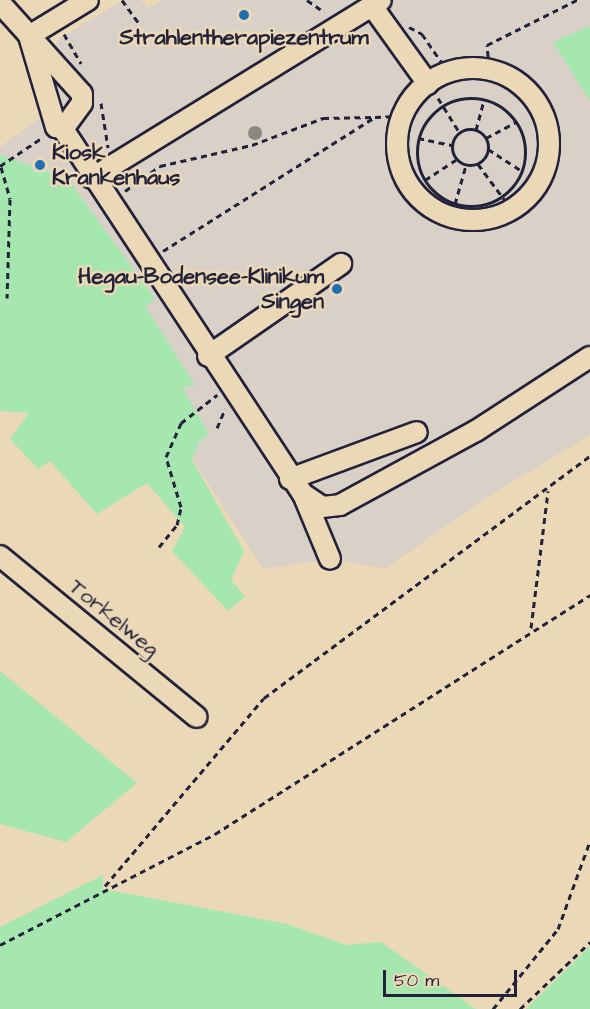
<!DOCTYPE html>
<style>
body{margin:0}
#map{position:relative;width:590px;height:1009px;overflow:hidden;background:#ebd8b6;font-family:"Architects Daughter",sans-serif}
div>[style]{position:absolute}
.built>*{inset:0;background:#d9d1c8}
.green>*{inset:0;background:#a6e7b0}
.path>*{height:3px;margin-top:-1.5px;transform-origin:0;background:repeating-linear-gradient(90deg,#22223b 0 6px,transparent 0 10.5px)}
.path>.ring{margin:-1.5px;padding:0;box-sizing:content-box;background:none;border:3px solid #22223b;border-radius:50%}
.roads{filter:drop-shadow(2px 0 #22223b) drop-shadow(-2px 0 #22223b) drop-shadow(0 2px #22223b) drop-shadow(0 -2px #22223b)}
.minor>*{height:20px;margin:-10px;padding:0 10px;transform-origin:10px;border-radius:10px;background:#ebd8b6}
.minor>.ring{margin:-10px;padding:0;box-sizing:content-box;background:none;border:20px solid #ebd8b6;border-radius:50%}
.trees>*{width:14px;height:14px;margin:-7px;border-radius:50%;background:#8b897f}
.dots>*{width:16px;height:16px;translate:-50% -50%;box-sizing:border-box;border:3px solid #ebd8b6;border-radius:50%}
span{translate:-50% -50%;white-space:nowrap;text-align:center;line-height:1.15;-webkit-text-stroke:5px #ebd8b6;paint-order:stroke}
.poi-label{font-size:22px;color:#22223b;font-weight:700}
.left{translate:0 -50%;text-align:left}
.right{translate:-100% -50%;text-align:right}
.street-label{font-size:22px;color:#22223b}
.scale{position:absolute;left:383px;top:970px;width:134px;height:27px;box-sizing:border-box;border:3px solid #22223b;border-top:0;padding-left:8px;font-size:18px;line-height:21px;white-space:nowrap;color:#22223b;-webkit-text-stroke:4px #ebd8b6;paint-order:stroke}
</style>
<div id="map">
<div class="built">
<i style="clip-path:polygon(123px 0,141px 0,148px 8px,162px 0,590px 0,590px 435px,484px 499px,385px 569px,330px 559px,263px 569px,0 159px,0 147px,49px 112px,57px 40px)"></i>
</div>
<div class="green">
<i style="clip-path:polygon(590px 26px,590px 101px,553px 42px)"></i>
<i style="clip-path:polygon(0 155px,67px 178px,155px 299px,145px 306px,195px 385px,182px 387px,209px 434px,199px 442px,192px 460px,244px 551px,231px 580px,245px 596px,228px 611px,172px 551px,185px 527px,147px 483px,97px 514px,50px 461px,38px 469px,10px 439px,29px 413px,0 411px)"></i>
<i style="clip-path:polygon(0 671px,137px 783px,66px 842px,0 824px)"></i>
<i style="clip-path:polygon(103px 875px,103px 889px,287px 924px,346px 945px,381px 942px,476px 1009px,0 1009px,0 927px)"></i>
<i style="clip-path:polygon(590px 946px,590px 1009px,526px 1009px)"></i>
</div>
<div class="path">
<i style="left:122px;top:0;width:31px;rotate:54deg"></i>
<i style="left:307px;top:0;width:21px;rotate:35deg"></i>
<i style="left:409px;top:27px;width:15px;rotate:28deg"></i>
<i style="left:422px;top:34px;width:47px;rotate:55.3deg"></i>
<i style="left:64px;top:34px;width:34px;rotate:60deg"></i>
<i style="left:489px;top:67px;width:22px;rotate:-95deg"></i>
<i style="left:487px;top:45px;width:101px;rotate:-26.6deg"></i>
<i style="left:438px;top:98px;width:40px;rotate:58deg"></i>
<i class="ring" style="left:417px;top:98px;width:105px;height:105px"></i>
<i style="left:101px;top:103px;width:45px;rotate:81deg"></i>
<i class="ring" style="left:452px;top:129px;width:33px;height:33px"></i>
<i style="left:476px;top:130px;width:31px;rotate:-75deg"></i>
<i style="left:418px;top:138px;width:35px;rotate:12deg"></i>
<i style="left:486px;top:138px;width:34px;rotate:-28deg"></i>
<i style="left:488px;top:149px;width:40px;rotate:32.9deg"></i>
<i style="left:478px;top:164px;width:62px;rotate:53.5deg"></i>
<i style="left:0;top:166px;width:52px;rotate:-34deg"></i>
<i style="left:1px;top:167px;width:33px;rotate:74deg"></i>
<i style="left:10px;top:199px;width:99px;rotate:91.7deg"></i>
<i style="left:425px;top:180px;width:37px;rotate:-33deg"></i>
<i style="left:125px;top:191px;width:43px;rotate:-35.5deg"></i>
<i style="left:160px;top:166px;width:94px;rotate:-12.9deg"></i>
<i style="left:252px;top:145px;width:76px;rotate:-20.8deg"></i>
<i style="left:323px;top:118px;width:52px;rotate:-1.1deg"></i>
<i style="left:455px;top:204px;width:41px;rotate:-74.2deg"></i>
<i style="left:163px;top:251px;width:251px;rotate:-32.3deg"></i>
<i style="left:375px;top:117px;width:26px;rotate:-2deg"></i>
<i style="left:217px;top:428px;width:21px;rotate:-67deg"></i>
<i style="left:159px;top:547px;width:28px;rotate:-51deg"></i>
<i style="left:177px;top:525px;width:18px;rotate:-77deg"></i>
<i style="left:181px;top:507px;width:52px;rotate:-106.7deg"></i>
<i style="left:166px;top:457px;width:37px;rotate:-66deg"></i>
<i style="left:181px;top:423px;width:46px;rotate:-37.9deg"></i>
<i style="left:531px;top:628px;width:138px;rotate:-82.9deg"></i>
<i style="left:105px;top:886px;width:246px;rotate:-49.8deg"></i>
<i style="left:264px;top:698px;width:406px;rotate:-36.6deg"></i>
<i style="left:0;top:945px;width:242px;rotate:-27.3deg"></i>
<i style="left:215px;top:834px;width:445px;rotate:-32.5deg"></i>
<i style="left:493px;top:1009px;width:103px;rotate:-50.9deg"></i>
<i style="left:558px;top:929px;width:94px;rotate:-70deg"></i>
<i style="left:520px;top:1009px;width:97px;rotate:-43.7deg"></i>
</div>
<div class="roads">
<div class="minor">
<i style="left:0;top:3px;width:122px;rotate:48deg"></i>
<i style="left:82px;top:94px;width:9px;rotate:90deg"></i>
<i style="left:82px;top:103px;width:32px;rotate:126deg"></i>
<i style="left:372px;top:6px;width:96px;rotate:54.3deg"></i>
<i style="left:29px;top:36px;width:95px;rotate:73.5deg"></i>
<i style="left:56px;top:127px;width:7px;rotate:16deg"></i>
<i style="left:63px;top:129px;width:437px;rotate:56.7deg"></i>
<i style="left:303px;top:494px;width:70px;rotate:67.4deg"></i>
<i style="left:29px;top:36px;width:69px;rotate:-31.4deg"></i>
<i class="ring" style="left:397px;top:68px;width:132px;height:132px"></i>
<i style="left:92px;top:178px;width:339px;rotate:-31.6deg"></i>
<i style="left:208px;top:356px;width:162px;rotate:-34.7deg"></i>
<i style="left:290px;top:479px;width:135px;rotate:-20.3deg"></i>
<i style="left:303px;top:494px;width:23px;rotate:34deg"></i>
<i style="left:322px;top:507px;width:18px;rotate:-6deg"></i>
<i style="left:340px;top:505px;width:155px;rotate:-28.6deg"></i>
<i style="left:476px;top:431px;width:136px;rotate:-33deg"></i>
<i style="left:0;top:556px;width:254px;rotate:39.3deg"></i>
</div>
</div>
<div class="trees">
<i style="left:255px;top:133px"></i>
</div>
<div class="dots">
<i style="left:244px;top:15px;background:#1f6fb2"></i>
<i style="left:40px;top:165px;background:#1f6fb2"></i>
<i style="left:337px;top:289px;background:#1f6fb2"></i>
</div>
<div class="poi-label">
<span style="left:244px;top:38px">Strahlentherapiezentrum</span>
<span class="left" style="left:52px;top:165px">Kiosk<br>Krankenhaus</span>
<span class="right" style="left:324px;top:289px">Hegau-Bodensee-Klinikum<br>Singen</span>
</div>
<div class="street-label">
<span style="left:114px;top:618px;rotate:39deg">Torkelweg</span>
</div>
<div class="scale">50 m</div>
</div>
